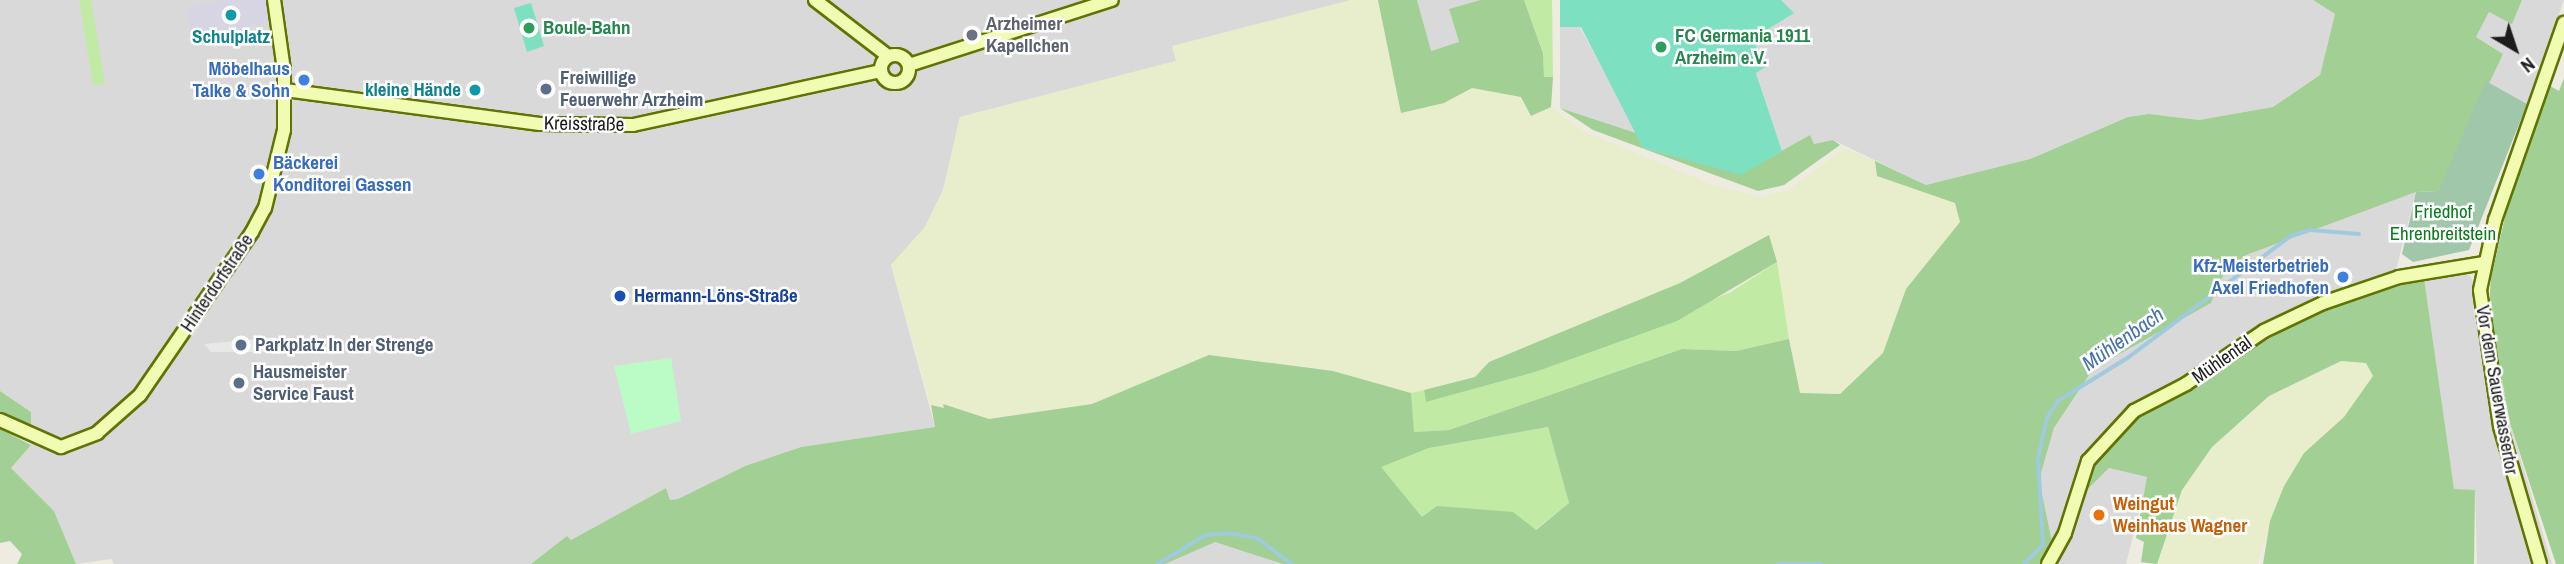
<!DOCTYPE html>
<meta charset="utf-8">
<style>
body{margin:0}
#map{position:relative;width:2564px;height:564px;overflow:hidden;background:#eeebe1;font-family:"Archivo Narrow",sans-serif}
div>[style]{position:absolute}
.residential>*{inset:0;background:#dad9d9}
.farmland>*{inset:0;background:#e8eecb}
.grass>*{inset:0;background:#c1eaa4}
.forest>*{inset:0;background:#a1cf94}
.cemetery>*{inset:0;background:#a1c7aa}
.park>*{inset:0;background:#bbfbc5}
.pitch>*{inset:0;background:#7ce0c1}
.parking>*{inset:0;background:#e8e8e8}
.plaza>*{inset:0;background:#d7d5e3}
.stream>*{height:3.5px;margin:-1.75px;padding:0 1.75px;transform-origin:1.75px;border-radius:1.75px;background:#a0cadd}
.roads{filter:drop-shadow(2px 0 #5f7401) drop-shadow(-2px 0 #5f7401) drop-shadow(0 2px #5f7401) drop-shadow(0 -2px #5f7401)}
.secondary>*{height:12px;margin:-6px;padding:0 6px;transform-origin:6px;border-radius:6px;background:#f2fbb2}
.secondary>.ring{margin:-6px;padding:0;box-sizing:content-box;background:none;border:12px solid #f2fbb2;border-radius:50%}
.dots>*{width:19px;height:19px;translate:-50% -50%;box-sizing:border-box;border:4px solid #fff;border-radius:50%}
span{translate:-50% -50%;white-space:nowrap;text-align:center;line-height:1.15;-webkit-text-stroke:5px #fff;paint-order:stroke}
.worship-label{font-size:19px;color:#5b616d;font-weight:700}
.left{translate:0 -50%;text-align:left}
.leisure-label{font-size:19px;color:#27864d;font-weight:700}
.culture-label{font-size:19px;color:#0d838f;font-weight:700}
.right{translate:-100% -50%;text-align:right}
.shop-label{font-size:19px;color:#366cbe;font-weight:700}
.service-label{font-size:19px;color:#4e5e75;font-weight:700}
.street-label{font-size:19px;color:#1c1c1c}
.park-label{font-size:19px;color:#087c1b}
.transit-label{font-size:19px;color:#164399;font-weight:700}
.food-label{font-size:19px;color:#c56008;font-weight:700}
.water-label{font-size:21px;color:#4672ae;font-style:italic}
.north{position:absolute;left:2480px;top:14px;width:70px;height:70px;-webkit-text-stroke:5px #fff;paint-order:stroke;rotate:141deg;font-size:19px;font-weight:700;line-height:28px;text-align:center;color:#1c1c1c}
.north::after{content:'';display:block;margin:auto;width:24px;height:32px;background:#1c1c1c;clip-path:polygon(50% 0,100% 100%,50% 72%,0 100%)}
</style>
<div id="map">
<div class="residential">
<i style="clip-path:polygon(0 0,1351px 0,1173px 46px,1176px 61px,960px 117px,943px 190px,925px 227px,891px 265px,935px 427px,801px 447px,745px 466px,678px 499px,670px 500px,666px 488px,571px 540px,567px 537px,531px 564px,114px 564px,111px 559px,76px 564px,54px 511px,11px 468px,31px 445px,31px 412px,0 391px)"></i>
<i style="clip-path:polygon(1417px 0,1480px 0,1449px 9px,1459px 43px,1430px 51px)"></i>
<i style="clip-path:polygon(1781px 0,2313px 0,2335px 14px,2320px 75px,2273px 107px,2199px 120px,2149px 114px,2128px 117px,2030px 159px,1926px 185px,1833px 140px,1814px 144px,1810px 136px,1782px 151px,1756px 72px,1766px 66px,1752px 39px,1793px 13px)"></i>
<i style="clip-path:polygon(2522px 0,2564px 0,2527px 104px,2486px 81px,2503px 54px,2476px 37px,2489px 12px,2512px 23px)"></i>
<i style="clip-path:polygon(1560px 27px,1580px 27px,1636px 133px,1560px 108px)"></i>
<i style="clip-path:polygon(2416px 192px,2395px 274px,2131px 407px,2111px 424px,2078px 466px,2053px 546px,2039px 480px,2054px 428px,2093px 369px,2211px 303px,2225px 271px,2245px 255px)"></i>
<i style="clip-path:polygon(2462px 271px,2471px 277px,2488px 322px,2510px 423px,2552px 564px,2477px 564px,2475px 491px,2454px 490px,2424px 278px)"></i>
<i style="clip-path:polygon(2109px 468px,2148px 477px,2126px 564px,2055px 564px,2083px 494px)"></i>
<i style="clip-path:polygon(1214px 542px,1289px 564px,1165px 564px)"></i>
</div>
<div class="farmland">
<i style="clip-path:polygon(1351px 0,1378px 0,1401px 113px,1444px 103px,1472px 88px,1521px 97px,1531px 116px,1551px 107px,1583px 131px,1710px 184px,1760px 197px,1788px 190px,1845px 148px,1875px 161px,1877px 176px,1955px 203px,1960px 222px,1906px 289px,1883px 353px,1840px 394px,1800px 393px,1769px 235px,1680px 283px,1489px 362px,1475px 377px,1432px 390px,1411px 393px,1333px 371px,1209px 355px,1092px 404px,989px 419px,944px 404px,944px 409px,931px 405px,891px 265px,925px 227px,943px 190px,960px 117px,1176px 61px,1172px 46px)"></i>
<i style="clip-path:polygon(2341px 361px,2366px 363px,2373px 376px,2344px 417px,2304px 453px,2284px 486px,2257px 564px,2157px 564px,2182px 490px,2212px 447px,2269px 396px)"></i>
</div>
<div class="grass">
<i style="clip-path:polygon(79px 0,91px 0,105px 84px,93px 85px)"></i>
<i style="clip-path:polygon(1524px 0,1552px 0,1553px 77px,1544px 78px,1543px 52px)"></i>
<i style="clip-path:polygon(1777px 262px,1789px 339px,1736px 351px,1682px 349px,1449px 430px,1413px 432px,1411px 393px,1424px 390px,1426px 402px,1535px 372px,1731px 292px)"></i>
<i style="clip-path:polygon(1548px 427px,1569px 503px,1535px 530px,1422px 517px,1380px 467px,1429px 448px)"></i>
</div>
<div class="forest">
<i style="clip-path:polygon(1378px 0,1417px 0,1431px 51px,1459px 42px,1449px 9px,1480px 0,1524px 0,1543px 53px,1544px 77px,1553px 77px,1551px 107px,1531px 116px,1521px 97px,1472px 88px,1444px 103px,1401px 113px)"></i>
<i style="clip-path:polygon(evenodd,2313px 0,2522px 0,2512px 24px,2489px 12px,2476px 37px,2503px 54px,2438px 191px,2416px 192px,2246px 255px,2225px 271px,2211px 303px,2093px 369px,2054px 428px,2039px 480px,2053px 546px,2041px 564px,1283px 564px,1215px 542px,1165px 564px,531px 564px,567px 536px,571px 540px,666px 488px,670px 500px,678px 499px,745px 466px,801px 447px,935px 427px,931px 405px,944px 408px,943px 404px,989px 419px,1092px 404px,1209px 355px,1333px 371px,1411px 393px,1414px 432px,1449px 430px,1682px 349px,1736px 351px,1789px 339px,1800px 393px,1840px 394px,1883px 353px,1906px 289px,1960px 222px,1955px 203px,1877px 176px,1875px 161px,1926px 185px,2030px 159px,2128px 117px,2149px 114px,2199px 120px,2273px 107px,2320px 75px,2335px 14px,2313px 0,1548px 427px,1569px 503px,1536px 530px,1513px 512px,1437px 506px,1422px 517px,1381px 467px,1429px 448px,1548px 427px)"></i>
<i style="clip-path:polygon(2564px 78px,2564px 564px,2556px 564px,2510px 423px,2488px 322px,2491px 278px,2509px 200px,2550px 86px,2559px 91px)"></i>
<i style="clip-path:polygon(1560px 108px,1636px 133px,1643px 148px,1741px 174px,1810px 135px,1814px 144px,1833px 140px,1840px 145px,1784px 185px,1758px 191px,1593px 130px)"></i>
<i style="clip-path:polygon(1769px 235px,1777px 262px,1677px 321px,1535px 372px,1426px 402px,1424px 390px,1475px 377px,1489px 362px,1680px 283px)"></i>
<i style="clip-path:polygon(2424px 278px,2454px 489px,2475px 490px,2474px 564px,2263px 564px,2270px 521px,2284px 486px,2304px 453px,2344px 417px,2373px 376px,2366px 363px,2341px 361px,2269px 396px,2212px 447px,2182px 490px,2157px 564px,2141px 562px,2144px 542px,2136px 538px,2147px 477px,2109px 468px,2083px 494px,2095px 460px,2143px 413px,2309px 315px)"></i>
<i style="clip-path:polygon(0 391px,31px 412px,31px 431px,0 414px)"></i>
<i style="clip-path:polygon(0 429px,31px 445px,11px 468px,54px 511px,76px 564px,17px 564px,22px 554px,10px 541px,0 543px)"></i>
</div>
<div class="cemetery">
<i style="clip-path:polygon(2486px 81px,2527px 104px,2469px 250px,2413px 262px,2402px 254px,2416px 192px,2438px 191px)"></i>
</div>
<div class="park">
<i style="clip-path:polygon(671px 358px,681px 421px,631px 434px,614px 366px)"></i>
</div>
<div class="pitch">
<i style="clip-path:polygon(1560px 0,1781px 0,1794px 13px,1752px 39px,1767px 66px,1756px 73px,1782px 151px,1741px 175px,1643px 148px,1581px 27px,1560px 27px)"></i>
<i style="clip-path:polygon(531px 3px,544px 46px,527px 52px,514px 8px)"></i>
</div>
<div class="parking">
<i style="clip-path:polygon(276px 337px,278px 352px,211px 352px,204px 344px)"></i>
</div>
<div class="plaza">
<i style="clip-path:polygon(223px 0,270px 0,275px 21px,194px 41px,186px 9px)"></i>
</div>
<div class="stream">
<i style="left:1158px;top:564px;width:56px;rotate:-31.1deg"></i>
<i style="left:1206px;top:535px;width:22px;rotate:-5deg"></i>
<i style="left:1228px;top:533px;width:29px;rotate:10deg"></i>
<i style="left:1257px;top:538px;width:44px;rotate:36.6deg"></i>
<i style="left:1778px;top:564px;width:43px"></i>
<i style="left:2024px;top:564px;width:27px;rotate:-45deg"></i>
<i style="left:2043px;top:545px;width:86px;rotate:-93.3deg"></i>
<i style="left:2038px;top:459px;width:42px;rotate:-77.6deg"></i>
<i style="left:2047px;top:418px;width:20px;rotate:-57deg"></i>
<i style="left:2058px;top:401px;width:84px;rotate:-31.8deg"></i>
<i style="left:2129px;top:357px;width:202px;rotate:-36.8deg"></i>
<i style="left:2291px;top:236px;width:21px;rotate:-17deg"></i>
<i style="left:2311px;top:230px;width:48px;rotate:4.8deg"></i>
</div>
<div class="roads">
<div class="secondary">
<i style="left:815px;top:0;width:92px;rotate:37.5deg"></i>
<i class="ring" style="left:881px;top:55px;width:16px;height:16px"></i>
<i style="left:909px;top:65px;width:213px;rotate:-17.8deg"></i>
<i style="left:285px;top:90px;width:257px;rotate:7.6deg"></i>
<i style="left:540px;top:124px;width:93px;rotate:0.6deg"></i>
<i style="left:633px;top:125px;width:253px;rotate:-12.3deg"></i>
<i style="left:0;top:420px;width:67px;rotate:23.9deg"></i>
<i style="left:61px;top:447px;width:39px;rotate:-21deg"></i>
<i style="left:97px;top:433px;width:57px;rotate:-41.5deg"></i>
<i style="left:140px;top:395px;width:198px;rotate:-55.5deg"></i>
<i style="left:252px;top:232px;width:27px;rotate:-62deg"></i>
<i style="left:265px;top:208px;width:80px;rotate:-76.3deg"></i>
<i style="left:284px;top:130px;width:60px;rotate:-90deg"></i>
<i style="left:284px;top:70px;width:71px;rotate:-98.1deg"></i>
<i style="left:2048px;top:564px;width:35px;rotate:-61deg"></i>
<i style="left:2065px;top:533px;width:76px;rotate:-72.3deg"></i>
<i style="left:2088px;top:461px;width:68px;rotate:-47.4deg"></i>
<i style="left:2134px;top:411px;width:59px;rotate:-27.4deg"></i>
<i style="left:2186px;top:384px;width:94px;rotate:-34.2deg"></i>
<i style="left:2264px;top:331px;width:65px;rotate:-25.4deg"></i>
<i style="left:2323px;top:303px;width:80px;rotate:-18.9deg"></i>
<i style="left:2399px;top:277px;width:86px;rotate:-9.4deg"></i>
<i style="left:2540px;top:564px;width:144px;rotate:-106.2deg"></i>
<i style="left:2500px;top:426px;width:137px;rotate:-98.4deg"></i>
<i style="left:2480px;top:290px;width:72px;rotate:-77.9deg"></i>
<i style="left:2495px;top:220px;width:209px;rotate:-70.7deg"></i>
</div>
</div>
<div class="dots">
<i style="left:231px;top:15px;background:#0f9aa8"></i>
<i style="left:529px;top:28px;background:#2e9e5b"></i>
<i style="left:972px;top:35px;background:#6b7280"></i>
<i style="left:1661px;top:47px;background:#2e9e5b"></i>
<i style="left:304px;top:80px;background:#3f7fe0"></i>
<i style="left:546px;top:89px;background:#5c6f8a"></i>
<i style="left:475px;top:90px;background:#0f9aa8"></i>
<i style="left:259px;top:174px;background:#3f7fe0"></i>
<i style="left:2343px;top:277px;background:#3f7fe0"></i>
<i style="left:620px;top:296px;background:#1a4fb4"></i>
<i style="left:241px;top:345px;background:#5c6f8a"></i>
<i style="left:239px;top:383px;background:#5c6f8a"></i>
<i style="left:2099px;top:515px;background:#e8710a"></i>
</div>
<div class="worship-label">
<span class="left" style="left:986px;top:35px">Arzheimer<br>Kapellchen</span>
</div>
<div class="leisure-label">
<span class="left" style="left:543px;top:28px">Boule-Bahn</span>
<span class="left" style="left:1675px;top:47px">FC Germania 1911<br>Arzheim e.V.</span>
</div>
<div class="culture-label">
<span style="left:231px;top:37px">Schulplatz</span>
<span class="right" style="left:461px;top:90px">kleine Hände</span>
</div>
<div class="shop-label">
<span class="right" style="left:290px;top:80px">Möbelhaus<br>Talke &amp; Sohn</span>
<span class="left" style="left:273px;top:174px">Bäckerei<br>Konditorei Gassen</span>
<span class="right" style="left:2329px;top:277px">Kfz-Meisterbetrieb<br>Axel Friedhofen</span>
</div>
<div class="service-label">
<span class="left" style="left:560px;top:89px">Freiwillige<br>Feuerwehr Arzheim</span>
<span class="left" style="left:255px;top:345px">Parkplatz In der Strenge</span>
<span class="left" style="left:253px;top:383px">Hausmeister<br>Service Faust</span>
</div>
<div class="street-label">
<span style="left:584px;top:124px;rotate:1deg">Kreisstraße</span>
<span style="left:217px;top:283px;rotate:-56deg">Hinterdorfstraße</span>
<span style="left:2222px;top:360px;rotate:-35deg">Mühlental</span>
<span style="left:2497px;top:390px;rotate:80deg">Vor dem Sauerwassertor</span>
</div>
<div class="park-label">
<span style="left:2443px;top:223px">Friedhof<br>Ehrenbreitstein</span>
</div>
<div class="transit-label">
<span class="left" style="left:634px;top:296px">Hermann-Löns-Straße</span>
</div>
<div class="food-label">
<span class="left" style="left:2113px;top:515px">Weingut<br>Weinhaus Wagner</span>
</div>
<div class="water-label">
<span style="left:2123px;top:339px;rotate:-35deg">Mühlenbach</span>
</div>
<div class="north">N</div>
</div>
